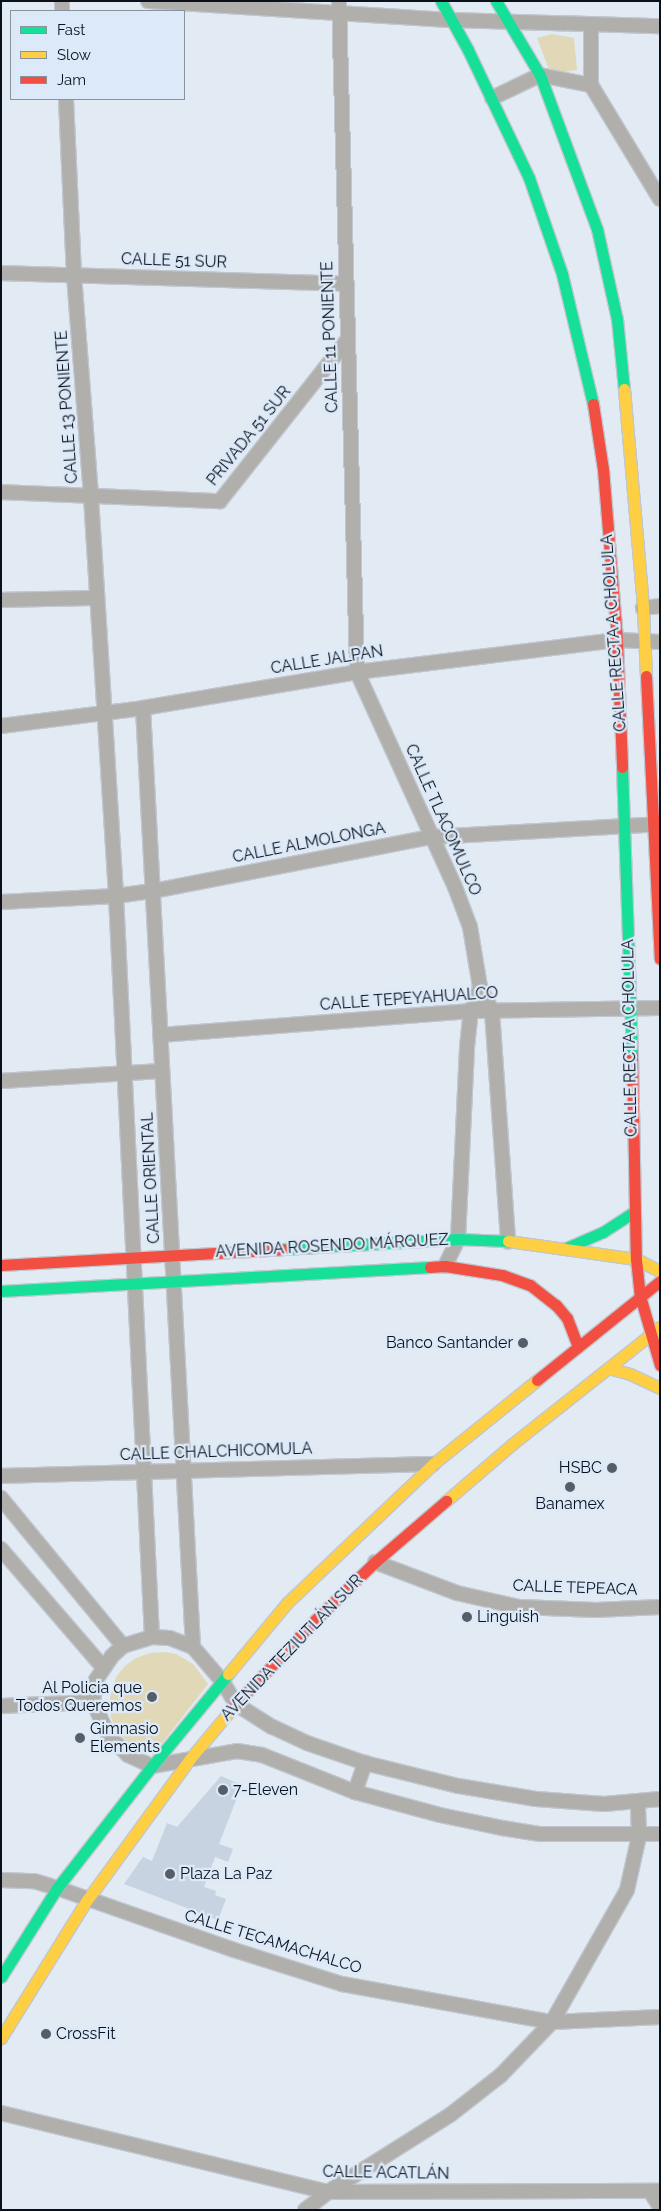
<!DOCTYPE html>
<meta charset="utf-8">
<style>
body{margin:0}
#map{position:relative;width:661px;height:2211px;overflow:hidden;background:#e2eaf3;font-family:Raleway,sans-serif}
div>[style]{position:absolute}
.green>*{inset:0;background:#e1d8b8}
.building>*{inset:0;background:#c7d3e1}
.roads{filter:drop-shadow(1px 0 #c1c7cf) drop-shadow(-1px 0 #c1c7cf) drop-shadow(0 1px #c1c7cf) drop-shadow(0 -1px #c1c7cf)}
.street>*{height:14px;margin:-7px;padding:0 7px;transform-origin:7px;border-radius:7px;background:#b0afab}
.fast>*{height:11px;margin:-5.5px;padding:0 5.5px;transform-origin:5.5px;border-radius:5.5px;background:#16e098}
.slow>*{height:11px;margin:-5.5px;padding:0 5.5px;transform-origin:5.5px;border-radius:5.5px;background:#ffcf43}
.jam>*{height:11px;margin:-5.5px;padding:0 5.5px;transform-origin:5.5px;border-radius:5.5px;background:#f24e42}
.dots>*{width:14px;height:14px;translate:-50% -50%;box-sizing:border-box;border:2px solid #dce9f9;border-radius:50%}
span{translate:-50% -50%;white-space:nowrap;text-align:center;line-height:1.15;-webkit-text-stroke:4.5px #dce9f9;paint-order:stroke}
.street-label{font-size:16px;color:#0a111a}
.poi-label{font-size:16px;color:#0a111a}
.right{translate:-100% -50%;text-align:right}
.left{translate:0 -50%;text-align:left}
.frame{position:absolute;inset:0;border:2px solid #0a111a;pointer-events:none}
.legend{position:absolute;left:10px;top:10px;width:175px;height:90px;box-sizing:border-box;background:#dce9f9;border:1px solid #8893a0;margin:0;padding:6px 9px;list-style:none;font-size:15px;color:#0a111a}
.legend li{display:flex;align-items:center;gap:10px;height:25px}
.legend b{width:25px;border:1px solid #8893a0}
</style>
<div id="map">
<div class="green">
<i style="clip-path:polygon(552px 34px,574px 38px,577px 70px,557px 73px,548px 67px,537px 38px)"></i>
<i style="clip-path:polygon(165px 1652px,176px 1654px,193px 1664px,208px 1684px,153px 1755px,136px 1749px,119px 1734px,111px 1718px,110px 1697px,116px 1677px,125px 1666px,136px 1658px,150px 1653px)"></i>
</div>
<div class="building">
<i style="clip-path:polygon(221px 1776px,242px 1785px,219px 1844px,233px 1849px,228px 1862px,215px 1857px,204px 1887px,216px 1891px,215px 1895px,226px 1899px,218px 1920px,124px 1884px,143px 1857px,152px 1861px,167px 1823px,177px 1827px)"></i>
</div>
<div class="roads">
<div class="street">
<i style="left:62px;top:1px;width:10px;rotate:90deg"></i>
<i style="left:148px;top:1px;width:305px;rotate:3.6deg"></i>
<i style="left:452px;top:20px;width:208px;rotate:1.7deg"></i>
<i style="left:339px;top:1px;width:671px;rotate:88.46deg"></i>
<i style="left:357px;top:672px;width:236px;rotate:65.5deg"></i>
<i style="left:455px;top:887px;width:43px;rotate:69.4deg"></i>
<i style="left:470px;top:927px;width:61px;rotate:80.5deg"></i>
<i style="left:480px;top:987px;width:27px;rotate:63deg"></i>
<i style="left:492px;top:1011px;width:231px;rotate:86deg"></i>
<i style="left:591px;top:24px;width:61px;rotate:90deg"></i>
<i style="left:591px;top:85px;width:133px;rotate:58.8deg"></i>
<i style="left:492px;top:98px;width:53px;rotate:-25.6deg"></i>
<i style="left:540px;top:75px;width:52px;rotate:11.1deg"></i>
<i style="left:66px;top:99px;width:176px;rotate:87.4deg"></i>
<i style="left:74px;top:275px;width:223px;rotate:85.6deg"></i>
<i style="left:91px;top:497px;width:400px;rotate:86.4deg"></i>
<i style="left:116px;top:896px;width:742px;rotate:87.22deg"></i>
<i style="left:1px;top:273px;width:345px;rotate:1.8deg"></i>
<i style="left:1px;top:492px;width:219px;rotate:2.4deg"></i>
<i style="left:220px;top:501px;width:206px;rotate:-51.7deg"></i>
<i style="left:1px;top:600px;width:95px;rotate:-1.2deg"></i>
<i style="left:643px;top:608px;width:17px;rotate:-7deg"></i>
<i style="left:143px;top:708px;width:940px;rotate:86.95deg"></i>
<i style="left:1px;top:726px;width:143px;rotate:-7.2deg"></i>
<i style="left:143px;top:708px;width:217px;rotate:-9.5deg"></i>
<i style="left:357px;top:672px;width:262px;rotate:-7deg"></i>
<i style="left:617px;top:640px;width:43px;rotate:2.7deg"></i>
<i style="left:1px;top:902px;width:115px;rotate:-3deg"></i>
<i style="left:116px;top:896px;width:37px;rotate:-8deg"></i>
<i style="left:153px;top:891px;width:283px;rotate:-11deg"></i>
<i style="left:431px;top:837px;width:229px;rotate:-3.2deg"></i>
<i style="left:160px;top:1035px;width:312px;rotate:-4.4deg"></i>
<i style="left:471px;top:1011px;width:189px;rotate:-0.9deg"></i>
<i style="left:1px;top:1081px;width:161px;rotate:-3.6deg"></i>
<i style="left:445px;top:1266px;width:30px;rotate:-64deg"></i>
<i style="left:458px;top:1239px;width:192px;rotate:-87.3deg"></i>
<i style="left:467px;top:1047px;width:36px;rotate:-84deg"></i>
<i style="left:471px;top:1011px;width:26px;rotate:-69deg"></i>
<i style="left:1px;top:1476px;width:432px;rotate:-1.6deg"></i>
<i style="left:1px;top:1498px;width:192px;rotate:50.5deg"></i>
<i style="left:1px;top:1549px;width:156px;rotate:49.2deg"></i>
<i style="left:375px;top:1562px;width:88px;rotate:20.7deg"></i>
<i style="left:457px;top:1593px;width:64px;rotate:12.7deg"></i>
<i style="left:519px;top:1607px;width:77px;rotate:2.2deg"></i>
<i style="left:596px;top:1610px;width:64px;rotate:-2.7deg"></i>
<i style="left:1px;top:1706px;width:92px;rotate:-2.5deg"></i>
<i style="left:355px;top:1792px;width:31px;rotate:-71deg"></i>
<i style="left:660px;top:1799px;width:56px;rotate:174.9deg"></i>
<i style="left:604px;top:1804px;width:68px;rotate:-175.8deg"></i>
<i style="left:536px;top:1799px;width:79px;rotate:-170.5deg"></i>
<i style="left:458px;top:1786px;width:96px;rotate:-166.1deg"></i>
<i style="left:365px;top:1763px;width:61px;rotate:-161deg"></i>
<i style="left:307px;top:1743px;width:38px;rotate:-155deg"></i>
<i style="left:272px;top:1727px;width:43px;rotate:-147.4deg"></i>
<i style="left:236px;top:1704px;width:27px;rotate:-121deg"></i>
<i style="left:222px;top:1681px;width:45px;rotate:-130.5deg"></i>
<i style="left:193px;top:1647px;width:25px;rotate:-159deg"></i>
<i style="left:170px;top:1638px;width:18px;rotate:-177deg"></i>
<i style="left:152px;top:1637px;width:30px;rotate:163deg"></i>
<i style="left:123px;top:1646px;width:15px;rotate:138deg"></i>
<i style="left:112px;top:1656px;width:29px;rotate:124deg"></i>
<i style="left:96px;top:1680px;width:22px;rotate:98deg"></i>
<i style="left:93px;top:1702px;width:38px;rotate:65deg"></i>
<i style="left:109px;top:1736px;width:27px;rotate:45deg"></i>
<i style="left:128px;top:1755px;width:26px;rotate:25deg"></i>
<i style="left:152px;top:1766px;width:86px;rotate:-10deg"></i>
<i style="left:237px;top:1751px;width:25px;rotate:9deg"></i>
<i style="left:262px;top:1755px;width:100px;rotate:21.7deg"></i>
<i style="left:355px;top:1792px;width:88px;rotate:15.1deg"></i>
<i style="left:440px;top:1815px;width:63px;rotate:11.8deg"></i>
<i style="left:502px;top:1828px;width:39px;rotate:9deg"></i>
<i style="left:541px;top:1834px;width:119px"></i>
<i style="left:1px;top:1880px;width:33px;rotate:2deg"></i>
<i style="left:34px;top:1881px;width:24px;rotate:17deg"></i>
<i style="left:57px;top:1888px;width:188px;rotate:19.3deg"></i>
<i style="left:234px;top:1950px;width:113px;rotate:17.5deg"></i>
<i style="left:342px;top:1984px;width:213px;rotate:10.3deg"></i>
<i style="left:552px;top:2022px;width:108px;rotate:-2.7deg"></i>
<i style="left:1px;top:2113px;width:336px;rotate:13.6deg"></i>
<i style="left:328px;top:2192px;width:332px;rotate:-0.2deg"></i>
<i style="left:650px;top:2191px;width:19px;rotate:58deg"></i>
<i style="left:305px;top:2210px;width:29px;rotate:-38deg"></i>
<i style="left:328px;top:2192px;width:144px;rotate:-32.3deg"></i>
<i style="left:450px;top:2115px;width:65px;rotate:-38.1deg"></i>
<i style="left:501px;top:2075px;width:74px;rotate:-46.1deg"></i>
<i style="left:552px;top:2022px;width:152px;rotate:-60.4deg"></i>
<i style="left:627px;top:1890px;width:55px;rotate:-77.5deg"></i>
<i style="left:639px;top:1836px;width:35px;rotate:-92deg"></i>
</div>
<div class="fast">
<i style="left:441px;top:1px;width:56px;rotate:61.1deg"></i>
<i style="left:468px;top:50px;width:142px;rotate:64.5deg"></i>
<i style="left:529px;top:178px;width:102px;rotate:71deg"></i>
<i style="left:562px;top:274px;width:134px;rotate:76.6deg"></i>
<i style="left:496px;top:1px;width:86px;rotate:59.3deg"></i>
<i style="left:540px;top:75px;width:164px;rotate:69.7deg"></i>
<i style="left:597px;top:229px;width:92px;rotate:77.5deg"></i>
<i style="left:617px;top:319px;width:70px;rotate:84.3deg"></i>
<i style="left:622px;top:767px;width:289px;rotate:88deg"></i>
<i style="left:283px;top:1249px;width:175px;rotate:-3.3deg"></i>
<i style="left:458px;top:1239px;width:50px;rotate:2.3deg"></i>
<i style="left:564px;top:1249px;width:43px;rotate:-23.6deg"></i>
<i style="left:603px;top:1232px;width:37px;rotate:-33deg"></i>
<i style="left:1px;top:1291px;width:430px;rotate:-3.2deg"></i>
<i style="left:1px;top:1977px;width:105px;rotate:-57.8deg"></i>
<i style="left:57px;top:1888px;width:155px;rotate:-52.1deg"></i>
<i style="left:152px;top:1766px;width:119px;rotate:-50.4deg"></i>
</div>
<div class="slow">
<i style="left:624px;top:389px;width:220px;rotate:85deg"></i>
<i style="left:643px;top:608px;width:68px;rotate:87.5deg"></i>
<i style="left:508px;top:1241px;width:129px;rotate:8deg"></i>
<i style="left:636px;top:1259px;width:27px;rotate:27deg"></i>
<i style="left:608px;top:1368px;width:23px;rotate:15deg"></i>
<i style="left:630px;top:1374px;width:33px;rotate:25deg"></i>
<i style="left:446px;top:1501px;width:86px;rotate:-40.7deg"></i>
<i style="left:511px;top:1445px;width:190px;rotate:-38.4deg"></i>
<i style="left:228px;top:1674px;width:92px;rotate:-50.3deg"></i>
<i style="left:287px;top:1603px;width:202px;rotate:-43.6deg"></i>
<i style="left:433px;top:1464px;width:134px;rotate:-38.9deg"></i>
<i style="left:1px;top:2038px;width:163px;rotate:-58.1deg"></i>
<i style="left:87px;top:1900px;width:173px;rotate:-53.9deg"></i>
<i style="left:189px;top:1760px;width:70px;rotate:-50.2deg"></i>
</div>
<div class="jam">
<i style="left:593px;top:404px;width:66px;rotate:81.3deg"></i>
<i style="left:603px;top:469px;width:172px;rotate:85.3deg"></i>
<i style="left:617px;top:640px;width:127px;rotate:87.7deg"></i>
<i style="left:646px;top:676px;width:283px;rotate:87.2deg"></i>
<i style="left:632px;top:1056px;width:203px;rotate:88.9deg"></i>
<i style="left:636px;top:1259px;width:37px;rotate:84deg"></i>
<i style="left:640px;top:1296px;width:72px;rotate:73.8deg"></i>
<i style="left:1px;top:1265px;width:282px;rotate:-3.2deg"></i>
<i style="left:430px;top:1267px;width:15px;rotate:-4deg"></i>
<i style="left:445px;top:1266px;width:58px;rotate:9deg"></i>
<i style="left:502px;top:1275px;width:30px;rotate:20deg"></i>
<i style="left:530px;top:1285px;width:33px;rotate:38deg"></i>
<i style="left:556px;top:1305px;width:17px;rotate:50deg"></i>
<i style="left:567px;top:1318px;width:30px;rotate:69deg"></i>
<i style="left:537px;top:1380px;width:158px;rotate:-38.8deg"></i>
<i style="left:234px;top:1706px;width:112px;rotate:-46.8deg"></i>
<i style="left:311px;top:1624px;width:89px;rotate:-44.1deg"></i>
<i style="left:375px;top:1562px;width:94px;rotate:-40.7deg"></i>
</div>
</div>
<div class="dots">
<i style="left:523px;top:1343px;background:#565d66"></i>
<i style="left:612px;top:1468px;background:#565d66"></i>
<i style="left:570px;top:1487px;background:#565d66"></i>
<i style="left:467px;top:1617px;background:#565d66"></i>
<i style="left:152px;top:1697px;background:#565d66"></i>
<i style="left:80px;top:1738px;background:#565d66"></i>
<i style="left:223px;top:1790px;background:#565d66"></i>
<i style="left:170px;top:1874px;background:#565d66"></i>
<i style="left:46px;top:2034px;background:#565d66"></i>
</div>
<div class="street-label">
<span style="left:174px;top:261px;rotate:2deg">CALLE 51 SUR</span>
<span style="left:330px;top:337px;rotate:-92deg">CALLE 11 PONIENTE</span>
<span style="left:67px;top:407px;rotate:-94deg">CALLE 13 PONIENTE</span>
<span style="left:249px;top:436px;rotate:-51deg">PRIVADA 51 SUR</span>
<span style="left:614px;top:633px;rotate:-94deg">CALLE RECTA A CHOLULA</span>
<span style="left:327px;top:660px;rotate:-9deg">CALLE JALPAN</span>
<span style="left:443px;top:820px;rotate:66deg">CALLE TLACOMULCO</span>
<span style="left:309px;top:843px;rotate:-11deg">CALLE ALMOLONGA</span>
<span style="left:409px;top:999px;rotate:-4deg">CALLE TEPEYAHUALCO</span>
<span style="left:630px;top:1038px;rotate:-91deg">CALLE RECTA A CHOLULA</span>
<span style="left:151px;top:1178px;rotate:-93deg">CALLE ORIENTAL</span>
<span style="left:332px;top:1246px;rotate:-3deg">AVENIDA ROSENDO MÁRQUEZ</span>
<span style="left:216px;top:1452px;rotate:-2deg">CALLE CHALCHICOMULA</span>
<span style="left:575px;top:1588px;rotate:2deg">CALLE TEPEACA</span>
<span style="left:292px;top:1648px;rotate:-46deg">AVENIDA TEZIUTLÁN SUR</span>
<span style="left:273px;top:1942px;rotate:17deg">CALLE TECAMACHALCO</span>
<span style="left:386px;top:2173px;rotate:1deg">CALLE ACATLÁN</span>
</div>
<div class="poi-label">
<span class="right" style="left:513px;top:1343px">Banco Santander</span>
<span class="right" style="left:602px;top:1468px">HSBC</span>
<span style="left:570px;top:1504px">Banamex</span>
<span class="left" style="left:477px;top:1617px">Linguish</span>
<span class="right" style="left:142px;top:1697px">Al Policia que<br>Todos Queremos</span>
<span class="left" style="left:90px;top:1738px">Gimnasio<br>Elements</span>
<span class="left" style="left:233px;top:1790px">7-Eleven</span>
<span class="left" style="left:180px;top:1874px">Plaza La Paz</span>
<span class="left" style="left:56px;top:2034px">CrossFit</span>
</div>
<div class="frame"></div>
<ul class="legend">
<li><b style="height:6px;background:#16e098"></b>Fast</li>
<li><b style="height:6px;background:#ffcf43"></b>Slow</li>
<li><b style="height:6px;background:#f24e42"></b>Jam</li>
</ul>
</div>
